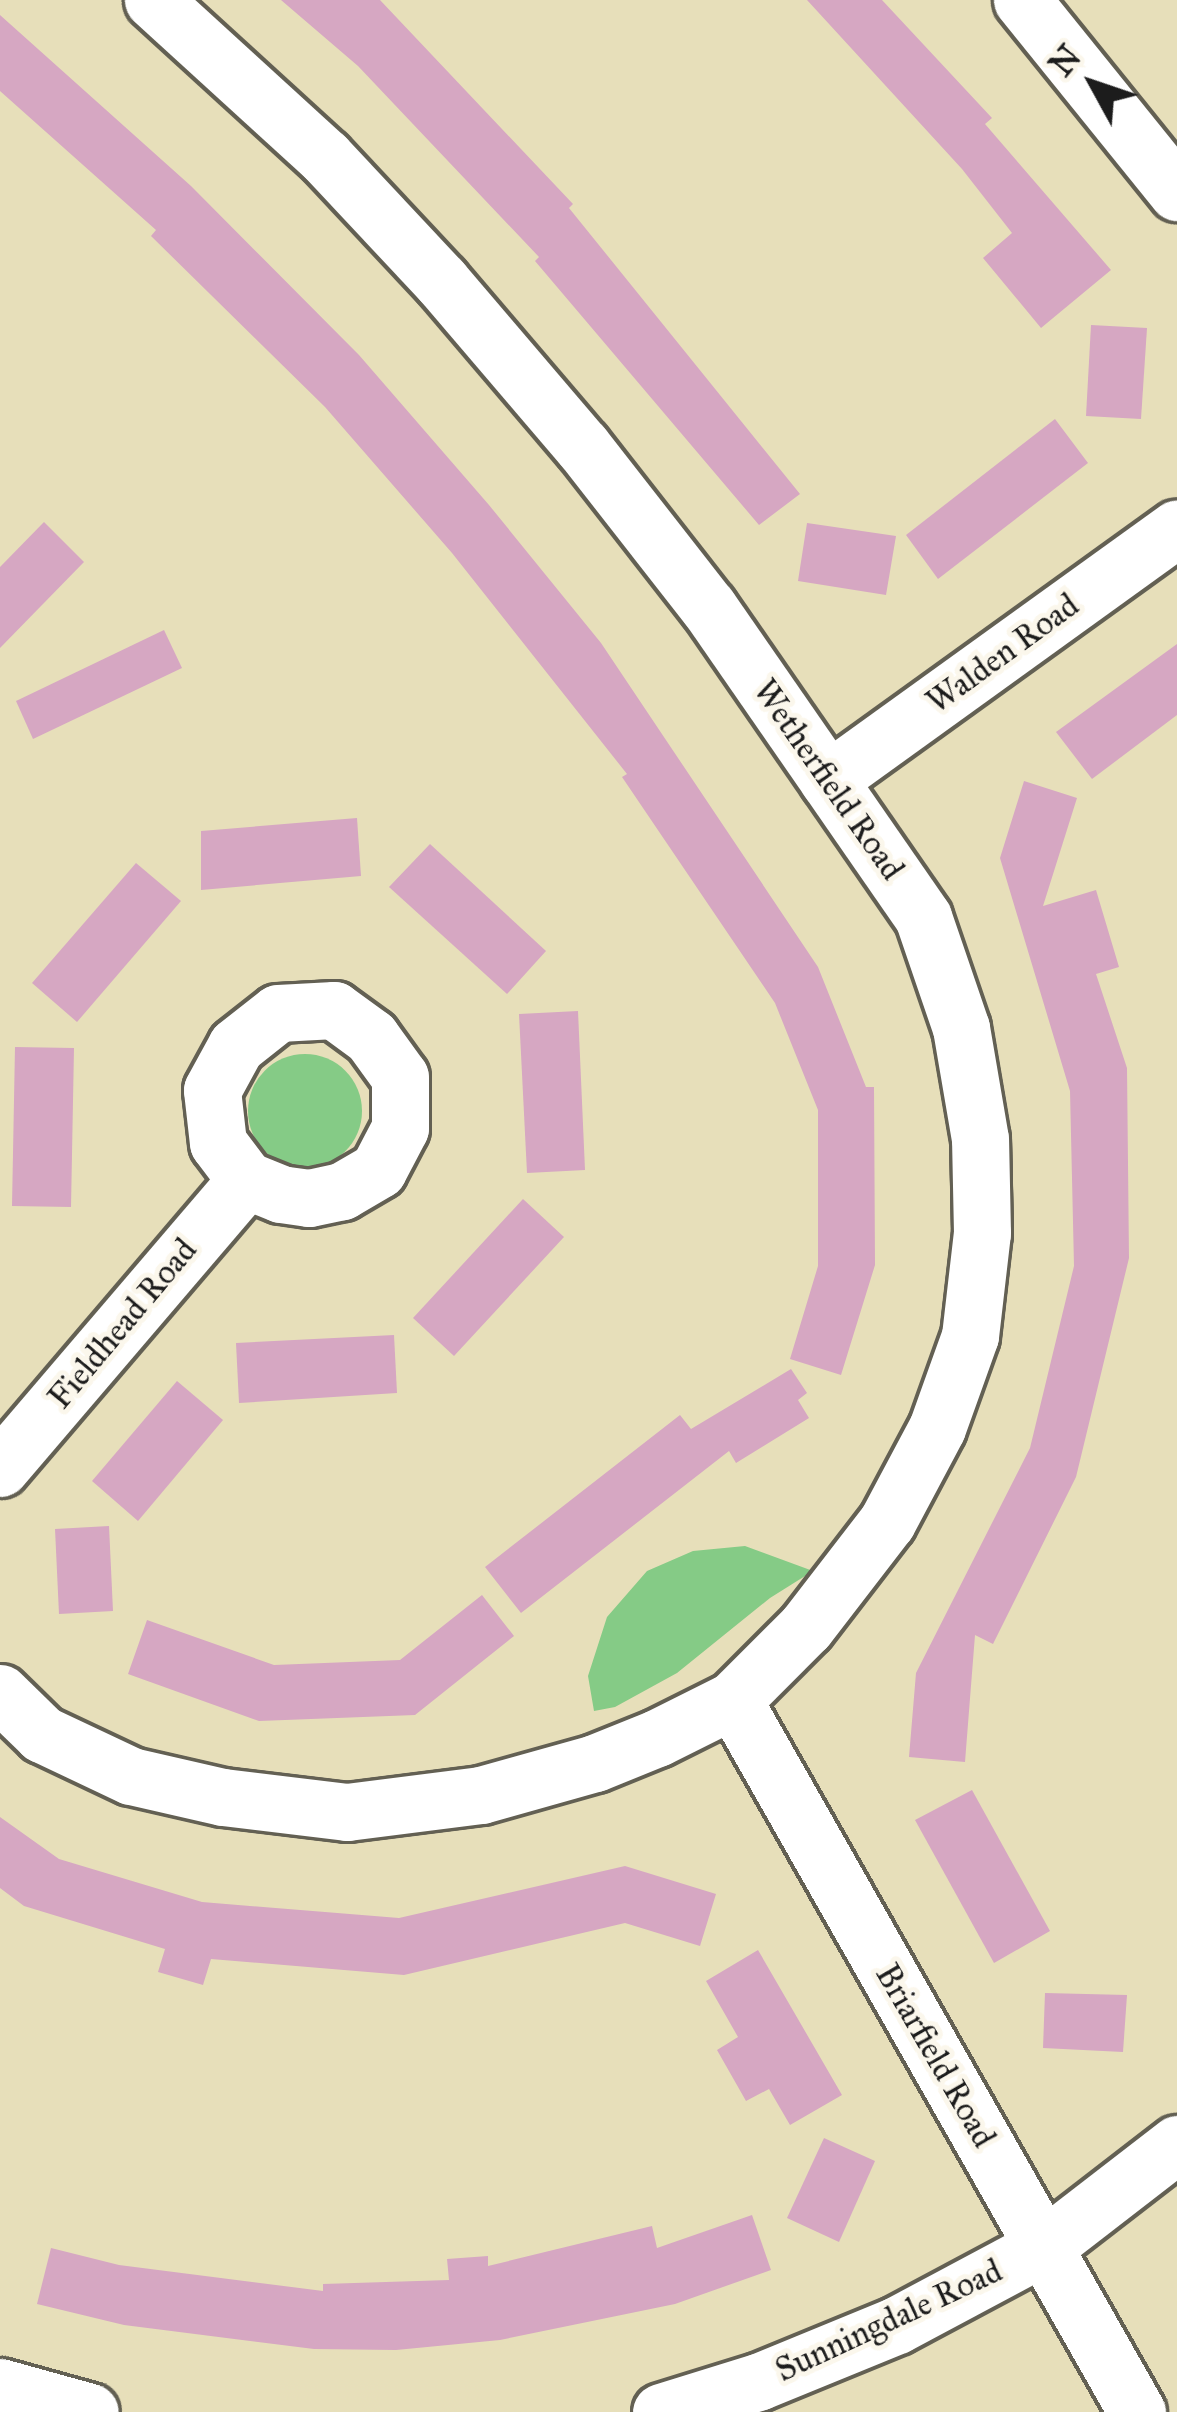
<!DOCTYPE html>
<style>
body{margin:0}
#map{position:relative;width:1177px;height:2412px;overflow:hidden;background:#e7dfba;font-family:"IM FELL Great Primer",serif}
div>[style]{position:absolute}
.green>*{inset:0;background:#85cb86}
.round{border-radius:50%}
.building>*{inset:0;background:#d6a7c2}
.roads{filter:drop-shadow(3px 0 #636053) drop-shadow(-3px 0 #636053) drop-shadow(0 3px #636053) drop-shadow(0 -3px #636053)}
.minor>*{height:57px;margin:-28.5px;padding:0 28.5px;transform-origin:28.5px;border-radius:28.5px;background:#fff}
span{translate:-50% -50%;white-space:nowrap;text-align:center;line-height:1.15;-webkit-text-stroke:10px #fbf7ec;paint-order:stroke}
.street-label{font-size:33px;color:#1c1c1c}
.north{position:absolute;left:1033px;top:24px;width:120px;height:120px;-webkit-text-stroke:9px #fbf7ec;paint-order:stroke;rotate:310deg;font-size:33px;font-weight:700;line-height:48px;text-align:center;color:#1c1c1c}
.north::after{content:'';display:block;margin:auto;width:42px;height:54px;background:#1c1c1c;clip-path:polygon(50% 0,100% 100%,50% 72%,0 100%)}
</style>
<div id="map">
<div class="green">
<i class="round" style="left:248px;top:1054px;width:114px;height:114px"></i>
<i style="clip-path:polygon(745px 1546px,813px 1571px,770px 1598px,677px 1673px,615px 1707px,594px 1711px,588px 1676px,607px 1617px,647px 1571px,693px 1551px)"></i>
</div>
<div class="building">
<i style="clip-path:polygon(281px 0,380px 0,573px 204px,569px 208px,800px 494px,759px 525px,535px 261px,539px 257px,358px 66px)"></i>
<i style="clip-path:polygon(807px 0,882px 0,992px 118px,985px 124px,1111px 270px,1041px 328px,983px 258px,1012px 233px,962px 169px)"></i>
<i style="clip-path:polygon(0 15px,191px 186px,359px 355px,489px 505px,601px 643px,818px 967px,866px 1087px,874px 1087px,875px 1265px,841px 1375px,790px 1359px,818px 1266px,818px 1110px,775px 1003px,622px 777px,627px 774px,452px 553px,325px 407px,151px 236px,156px 230px,0 91px)"></i>
<i style="clip-path:polygon(1091px 325px,1147px 328px,1141px 419px,1086px 416px)"></i>
<i style="clip-path:polygon(1055px 419px,1088px 463px,938px 579px,906px 535px)"></i>
<i style="clip-path:polygon(44px 522px,84px 562px,0 648px,0 567px)"></i>
<i style="clip-path:polygon(807px 523px,896px 536px,886px 595px,798px 581px)"></i>
<i style="clip-path:polygon(164px 630px,182px 668px,33px 739px,16px 701px)"></i>
<i style="clip-path:polygon(1177px 644px,1177px 715px,1092px 779px,1056px 732px)"></i>
<i style="clip-path:polygon(1024px 781px,1077px 798px,1043px 906px,1096px 890px,1119px 967px,1096px 974px,1127px 1068px,1129px 1258px,1076px 1477px,993px 1644px,975px 1635px,965px 1762px,909px 1757px,916px 1673px,1030px 1448px,1074px 1266px,1070px 1091px,1000px 858px)"></i>
<i style="clip-path:polygon(357px 818px,361px 876px,201px 890px,201px 831px)"></i>
<i style="clip-path:polygon(430px 844px,546px 951px,507px 994px,389px 887px)"></i>
<i style="clip-path:polygon(136px 863px,181px 901px,77px 1022px,32px 983px)"></i>
<i style="clip-path:polygon(578px 1011px,585px 1170px,527px 1173px,519px 1014px)"></i>
<i style="clip-path:polygon(15px 1047px,74px 1048px,71px 1207px,12px 1206px)"></i>
<i style="clip-path:polygon(523px 1199px,564px 1237px,454px 1356px,413px 1318px)"></i>
<i style="clip-path:polygon(394px 1335px,397px 1393px,239px 1403px,236px 1343px)"></i>
<i style="clip-path:polygon(791px 1369px,807px 1393px,798px 1400px,809px 1418px,736px 1463px,729px 1451px,521px 1613px,485px 1567px,680px 1415px,691px 1429px)"></i>
<i style="clip-path:polygon(177px 1381px,223px 1420px,138px 1521px,92px 1481px)"></i>
<i style="clip-path:polygon(109px 1526px,113px 1611px,59px 1614px,55px 1529px)"></i>
<i style="clip-path:polygon(482px 1595px,514px 1636px,415px 1715px,259px 1721px,128px 1674px,147px 1620px,274px 1665px,400px 1660px)"></i>
<i style="clip-path:polygon(972px 1790px,1050px 1931px,994px 1963px,915px 1820px)"></i>
<i style="clip-path:polygon(0 1817px,59px 1859px,202px 1902px,399px 1918px,625px 1866px,716px 1894px,700px 1946px,625px 1923px,404px 1975px,211px 1959px,203px 1985px,158px 1972px,165px 1949px,24px 1906px,0 1888px)"></i>
<i style="clip-path:polygon(758px 1950px,842px 2095px,790px 2125px,769px 2089px,746px 2101px,717px 2050px,738px 2037px,706px 1981px)"></i>
<i style="clip-path:polygon(1045px 1993px,1127px 1995px,1123px 2052px,1043px 2048px)"></i>
<i style="clip-path:polygon(824px 2138px,875px 2161px,839px 2242px,787px 2218px)"></i>
<i style="clip-path:polygon(752px 2215px,771px 2270px,675px 2304px,500px 2340px,396px 2350px,314px 2349px,124px 2325px,37px 2304px,51px 2248px,119px 2265px,323px 2291px,323px 2284px,449px 2280px,447px 2259px,488px 2256px,488px 2266px,652px 2226px,657px 2248px)"></i>
</div>
<div class="roads">
<div class="minor">
<i style="left:1022px;top:0;width:247px;rotate:51.1deg"></i>
<i style="left:828px;top:780px;width:430px;rotate:-35.8deg"></i>
<i style="left:334px;top:1010px;width:46px;rotate:36.1deg"></i>
<i style="left:371px;top:1037px;width:49px;rotate:54.1deg"></i>
<i style="left:400px;top:1077px;width:51px;rotate:90deg"></i>
<i style="left:400px;top:1128px;width:47px;rotate:117.6deg"></i>
<i style="left:378px;top:1170px;width:42px;rotate:149.7deg"></i>
<i style="left:342px;top:1191px;width:34px;rotate:168deg"></i>
<i style="left:309px;top:1198px;width:28px;rotate:-172deg"></i>
<i style="left:281px;top:1194px;width:38px;rotate:-158deg"></i>
<i style="left:246px;top:1180px;width:46px;rotate:-127.1deg"></i>
<i style="left:218px;top:1143px;width:53px;rotate:-96.5deg"></i>
<i style="left:212px;top:1090px;width:50px;rotate:-61.4deg"></i>
<i style="left:236px;top:1046px;width:53px;rotate:-38.2deg"></i>
<i style="left:278px;top:1013px;width:56px;rotate:-3.1deg"></i>
<i style="left:0;top:1468px;width:379px;rotate:-49.5deg"></i>
<i style="left:0;top:1693px;width:59px;rotate:44.3deg"></i>
<i style="left:42px;top:1734px;width:98px;rotate:25.3deg"></i>
<i style="left:131px;top:1776px;width:94px;rotate:12.9deg"></i>
<i style="left:223px;top:1797px;width:125px;rotate:6.9deg"></i>
<i style="left:347px;top:1812px;width:135px;rotate:-7.2deg"></i>
<i style="left:481px;top:1795px;width:118px;rotate:-15.7deg"></i>
<i style="left:595px;top:1763px;width:67px;rotate:-22deg"></i>
<i style="left:657px;top:1738px;width:85px;rotate:-26.6deg"></i>
<i style="left:733px;top:1700px;width:103px;rotate:-45deg"></i>
<i style="left:806px;top:1627px;width:133px;rotate:-52.4deg"></i>
<i style="left:887px;top:1522px;width:106px;rotate:-62deg"></i>
<i style="left:937px;top:1428px;width:98px;rotate:-70.3deg"></i>
<i style="left:970px;top:1336px;width:104px;rotate:-83.4deg"></i>
<i style="left:982px;top:1233px;width:94px;rotate:-91.2deg"></i>
<i style="left:980px;top:1139px;width:113px;rotate:-99.7deg"></i>
<i style="left:961px;top:1028px;width:117px;rotate:-108.9deg"></i>
<i style="left:923px;top:917px;width:377px;rotate:-124.7deg"></i>
<i style="left:708px;top:607px;width:204px;rotate:-128deg"></i>
<i style="left:582px;top:446px;width:217px;rotate:-130.5deg"></i>
<i style="left:441px;top:281px;width:170px;rotate:-133.1deg"></i>
<i style="left:325px;top:157px;width:233px;rotate:-137.6deg"></i>
<i style="left:733px;top:1700px;width:819px;rotate:60.43deg"></i>
<i style="left:0;top:2387px;width:93px;rotate:15.5deg"></i>
<i style="left:661px;top:2412px;width:102px;rotate:-17.2deg"></i>
<i style="left:758px;top:2382px;width:150px;rotate:-22.3deg"></i>
<i style="left:897px;top:2325px;width:168px;rotate:-28.1deg"></i>
<i style="left:1045px;top:2246px;width:167px;rotate:-37.7deg"></i>
</div>
</div>
<div class="street-label">
<span style="left:1003px;top:654px;rotate:-36deg">Walden Road</span>
<span style="left:828px;top:780px;rotate:55deg">Wetherfield Road</span>
<span style="left:123px;top:1324px;rotate:-50deg">Fieldhead Road</span>
<span style="left:935px;top:2056px;rotate:60deg">Briarfield Road</span>
<span style="left:889px;top:2321px;rotate:-25deg">Sunningdale Road</span>
</div>
<div class="north">N</div>
</div>
